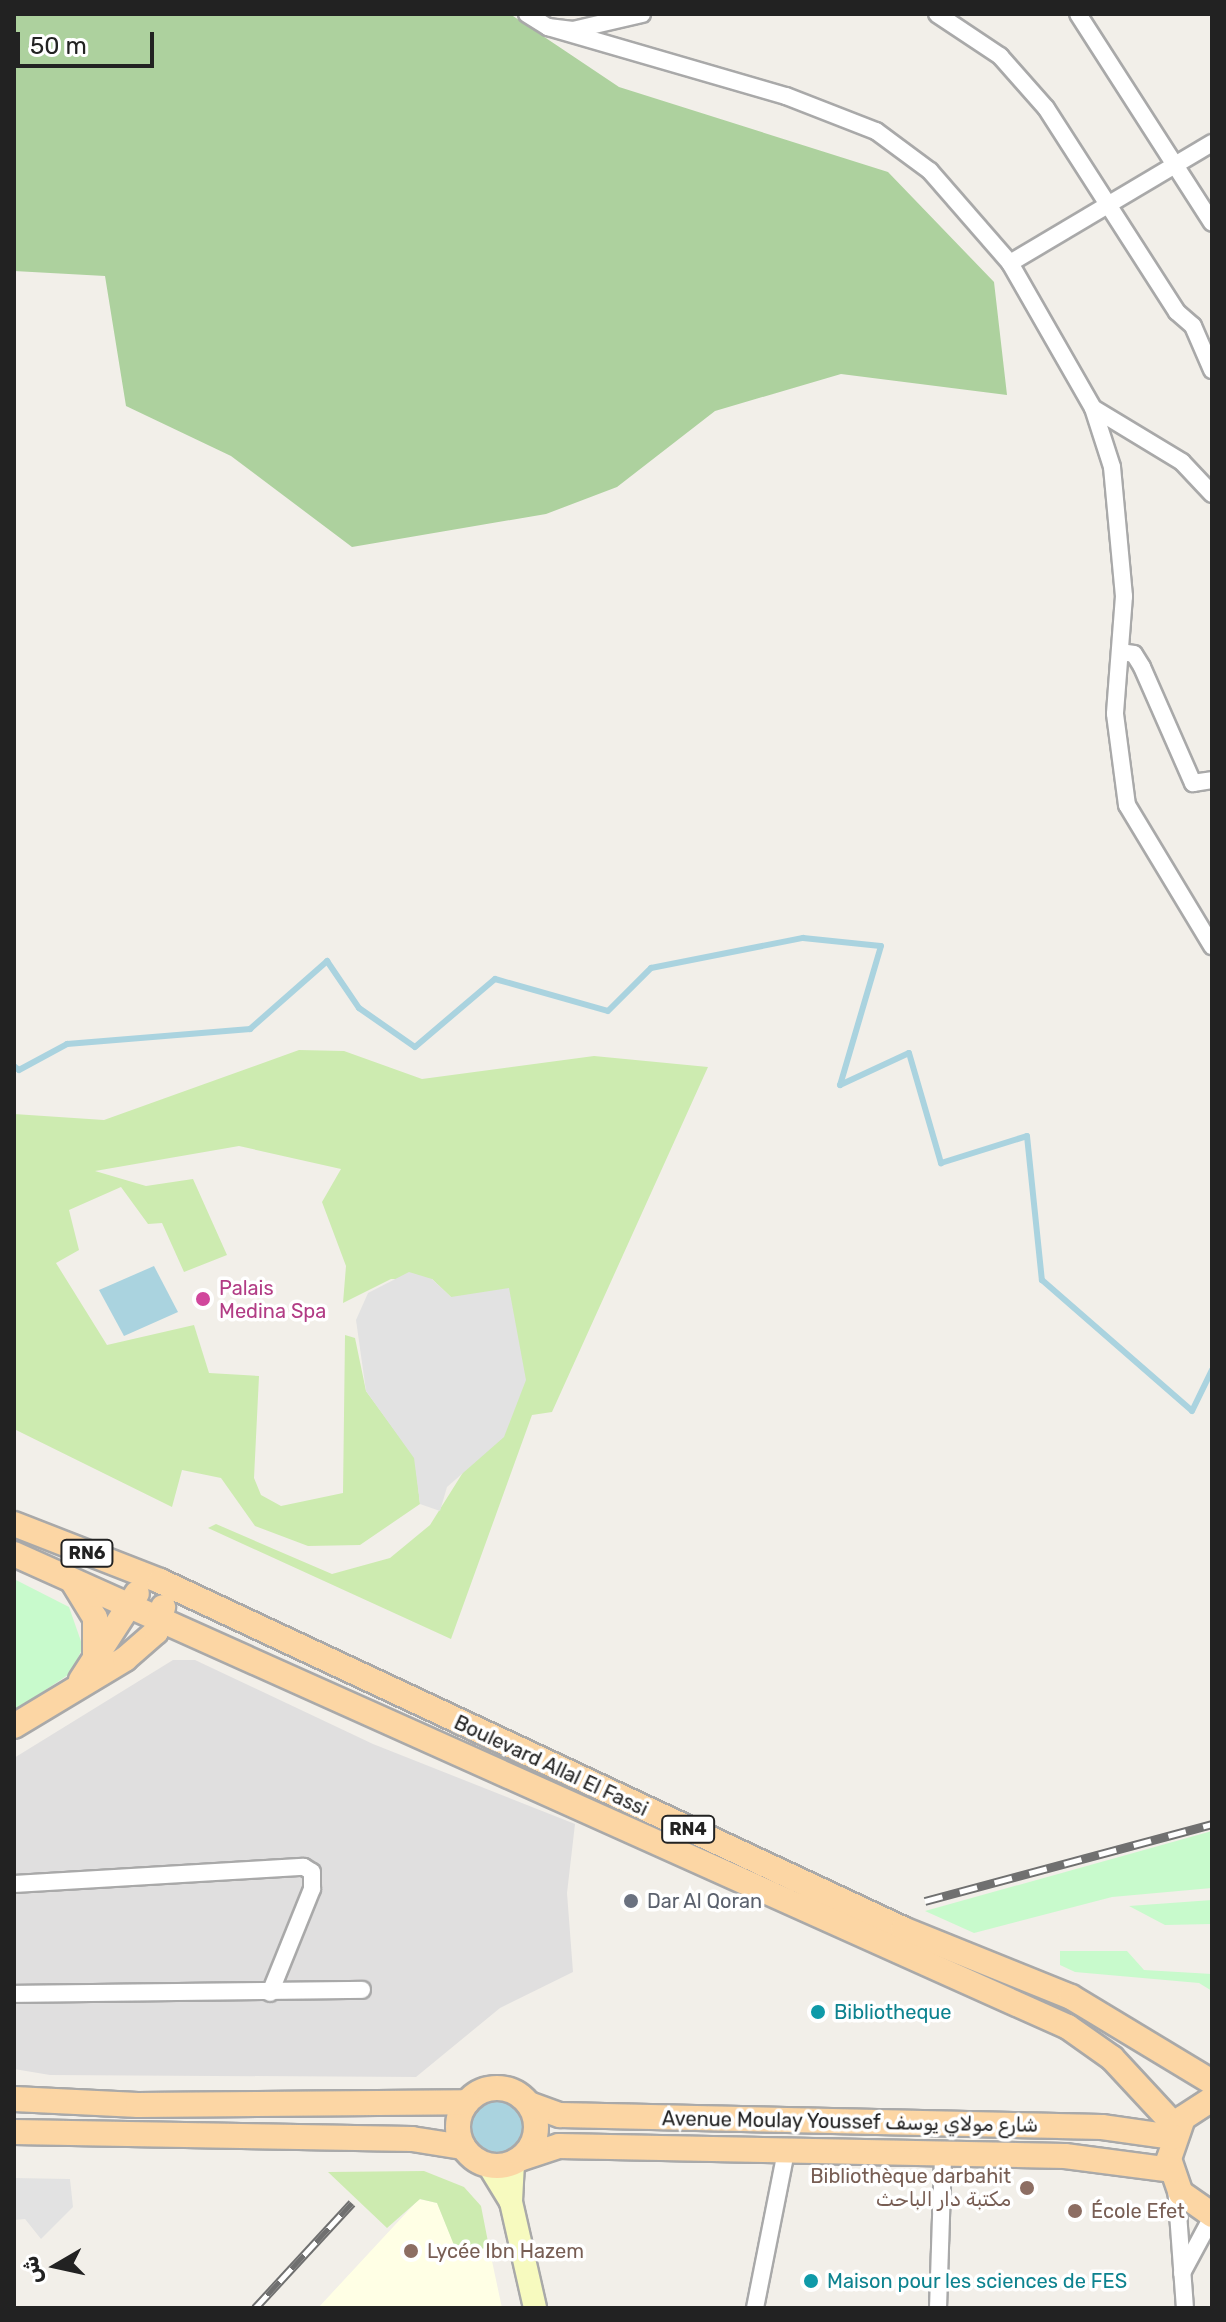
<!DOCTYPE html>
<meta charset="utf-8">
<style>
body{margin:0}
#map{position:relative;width:1226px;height:2322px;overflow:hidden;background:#f2efe9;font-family:Rubik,"Noto Sans Arabic",sans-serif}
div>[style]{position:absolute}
.residential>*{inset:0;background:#e0dfdf}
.education>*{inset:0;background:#ffffe5}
.grass>*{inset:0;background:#cdebb0}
.forest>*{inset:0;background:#add19e}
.park>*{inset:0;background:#c8facc}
.parking>*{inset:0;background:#e2e2e2}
.water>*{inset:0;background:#aad3df}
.round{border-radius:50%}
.stream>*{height:6px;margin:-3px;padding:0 3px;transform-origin:3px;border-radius:3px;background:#aad3df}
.roads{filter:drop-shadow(2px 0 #a9a9a9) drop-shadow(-2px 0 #a9a9a9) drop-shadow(0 2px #a9a9a9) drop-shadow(0 -2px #a9a9a9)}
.street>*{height:16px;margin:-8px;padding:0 8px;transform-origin:8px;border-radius:8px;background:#fff}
.secondary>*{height:22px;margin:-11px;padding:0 11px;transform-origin:11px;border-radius:11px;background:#f7fabf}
.primary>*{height:24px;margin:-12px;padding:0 12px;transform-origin:12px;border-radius:12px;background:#fcd6a4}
.primary>.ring{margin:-12px;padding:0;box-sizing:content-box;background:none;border:24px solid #fcd6a4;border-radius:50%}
.rail>*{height:9px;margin-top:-4.5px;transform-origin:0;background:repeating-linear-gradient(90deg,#fff 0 18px,#707070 0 36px);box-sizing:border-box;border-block:2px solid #707070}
.dots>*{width:22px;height:22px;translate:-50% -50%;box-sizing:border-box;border:4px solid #fff;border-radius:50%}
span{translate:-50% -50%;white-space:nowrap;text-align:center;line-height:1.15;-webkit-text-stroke:7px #fff;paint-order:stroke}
.shield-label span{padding:2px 6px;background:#fff;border:2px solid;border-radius:6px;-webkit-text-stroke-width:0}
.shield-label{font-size:18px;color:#222;font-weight:700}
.hotel-label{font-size:20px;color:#b23c85}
.left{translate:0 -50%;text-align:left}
.street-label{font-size:20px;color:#222}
.worship-label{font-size:20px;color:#5b616d}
.culture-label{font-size:20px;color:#0d838f}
.education-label{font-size:20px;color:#785e54}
.right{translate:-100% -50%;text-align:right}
.frame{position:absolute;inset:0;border:16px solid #222;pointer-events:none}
.north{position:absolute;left:16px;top:2226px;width:80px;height:80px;-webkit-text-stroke:6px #fff;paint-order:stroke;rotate:261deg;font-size:22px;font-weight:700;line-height:32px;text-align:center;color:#222}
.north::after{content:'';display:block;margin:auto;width:28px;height:36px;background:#222;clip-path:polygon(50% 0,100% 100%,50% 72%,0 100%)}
.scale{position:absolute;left:16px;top:32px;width:138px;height:36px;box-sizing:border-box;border:4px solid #222;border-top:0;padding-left:10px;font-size:24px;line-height:28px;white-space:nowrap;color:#222;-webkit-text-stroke:6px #fff;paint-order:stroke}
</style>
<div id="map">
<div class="residential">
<i style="clip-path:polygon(173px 1660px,195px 1660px,373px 1744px,575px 1824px,567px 1893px,573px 1972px,500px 2008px,416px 2077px,50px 2075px,14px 2069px,14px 1758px)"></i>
</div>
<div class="education">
<i style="clip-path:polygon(419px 2199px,437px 2203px,458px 2254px,489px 2247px,502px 2308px,318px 2308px)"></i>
</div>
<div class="grass">
<i style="clip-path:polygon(299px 1050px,344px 1051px,422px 1079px,594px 1056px,708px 1067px,552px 1412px,532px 1415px,451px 1639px,208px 1528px,216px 1524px,332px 1574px,390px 1558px,430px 1525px,467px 1466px,451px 1297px,432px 1279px,391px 1279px,343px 1303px,346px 1266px,322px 1202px,341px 1169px,239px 1146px,95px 1171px,146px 1186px,193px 1179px,227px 1255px,184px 1272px,162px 1223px,148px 1224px,121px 1187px,69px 1210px,79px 1250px,56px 1263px,107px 1345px,194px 1325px,209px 1373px,259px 1376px,254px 1478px,261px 1495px,281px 1506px,343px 1493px,345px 1335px,355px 1338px,366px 1391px,415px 1458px,420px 1504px,360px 1545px,308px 1546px,255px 1526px,221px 1478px,182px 1470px,172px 1507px,14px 1429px,14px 1114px,104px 1120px)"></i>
<i style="clip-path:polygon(424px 2171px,464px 2187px,481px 2206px,489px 2247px,458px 2255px,437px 2203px,420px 2199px,387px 2228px,328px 2172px)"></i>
</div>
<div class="forest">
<i style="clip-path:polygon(14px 14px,510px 14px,619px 87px,888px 172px,994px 282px,1007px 395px,841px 374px,715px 411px,617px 487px,546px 514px,352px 547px,231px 456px,126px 406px,105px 276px,14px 271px)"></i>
</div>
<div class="park">
<i style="clip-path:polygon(14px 1579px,69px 1607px,83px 1647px,71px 1673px,14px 1711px)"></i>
<i style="clip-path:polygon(1212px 1831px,1212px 1888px,1112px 1897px,974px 1933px,925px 1911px)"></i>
<i style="clip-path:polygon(1212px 1900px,1212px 1924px,1165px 1925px,1129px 1906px)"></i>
<i style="clip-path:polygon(1060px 1951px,1127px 1951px,1144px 1970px,1212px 1974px,1212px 1991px,1199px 1983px,1075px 1972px,1060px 1965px)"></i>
</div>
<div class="parking">
<i style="clip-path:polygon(409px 1272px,432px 1279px,451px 1297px,509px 1288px,526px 1380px,504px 1437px,447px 1487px,440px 1511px,420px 1504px,414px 1458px,366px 1391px,356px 1320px,368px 1293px)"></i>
<i style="clip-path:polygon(14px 2178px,70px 2179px,73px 2207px,41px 2239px,25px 2219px,14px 2220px)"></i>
</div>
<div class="water">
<i style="clip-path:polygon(154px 1266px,178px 1312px,124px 1336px,99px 1290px)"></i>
<i class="round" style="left:469px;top:2100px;width:56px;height:56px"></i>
</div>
<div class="stream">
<i style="left:14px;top:1066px;width:6px;rotate:39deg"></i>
<i style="left:19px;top:1070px;width:55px;rotate:-28.4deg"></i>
<i style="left:67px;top:1044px;width:184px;rotate:-4.7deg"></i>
<i style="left:250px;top:1029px;width:103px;rotate:-41.4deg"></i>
<i style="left:327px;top:961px;width:57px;rotate:55.8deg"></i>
<i style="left:359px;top:1008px;width:68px;rotate:34.9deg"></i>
<i style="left:415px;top:1047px;width:105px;rotate:-40.4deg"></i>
<i style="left:495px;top:979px;width:117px;rotate:15.8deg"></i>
<i style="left:608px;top:1011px;width:61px;rotate:-45deg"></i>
<i style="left:651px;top:968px;width:155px;rotate:-11.2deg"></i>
<i style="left:803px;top:938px;width:78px;rotate:5.9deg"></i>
<i style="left:881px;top:946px;width:145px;rotate:106.4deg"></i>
<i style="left:840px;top:1085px;width:76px;rotate:-24.9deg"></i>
<i style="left:909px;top:1053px;width:115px;rotate:73.8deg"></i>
<i style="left:941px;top:1163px;width:90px;rotate:-17.4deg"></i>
<i style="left:1027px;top:1136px;width:145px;rotate:84.1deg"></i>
<i style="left:1042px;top:1280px;width:199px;rotate:41.1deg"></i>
<i style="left:1192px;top:1411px;width:46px;rotate:-64deg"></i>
</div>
<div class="roads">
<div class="street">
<i style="left:527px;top:14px;width:25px;rotate:32deg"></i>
<i style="left:548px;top:27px;width:25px;rotate:7deg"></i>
<i style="left:573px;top:30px;width:71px;rotate:-13.1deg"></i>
<i style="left:937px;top:14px;width:76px;rotate:33.7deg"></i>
<i style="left:1000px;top:56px;width:69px;rotate:48.5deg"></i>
<i style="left:1046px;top:108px;width:242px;rotate:57.3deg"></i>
<i style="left:1177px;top:312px;width:21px;rotate:41deg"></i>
<i style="left:1193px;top:326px;width:48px;rotate:66.6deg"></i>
<i style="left:1078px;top:14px;width:248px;rotate:57.3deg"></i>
<i style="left:548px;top:27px;width:248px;rotate:16.2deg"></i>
<i style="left:786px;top:96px;width:97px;rotate:21.3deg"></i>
<i style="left:876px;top:131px;width:67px;rotate:36.5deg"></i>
<i style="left:930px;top:171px;width:122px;rotate:49deg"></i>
<i style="left:1010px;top:263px;width:167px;rotate:60.2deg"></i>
<i style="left:1093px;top:408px;width:62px;rotate:72.1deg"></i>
<i style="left:1112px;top:467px;width:130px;rotate:84.7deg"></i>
<i style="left:1124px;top:596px;width:118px;rotate:94.4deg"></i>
<i style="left:1115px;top:714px;width:92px;rotate:82.5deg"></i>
<i style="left:1127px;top:805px;width:165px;rotate:58.9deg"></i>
<i style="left:1010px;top:263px;width:235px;rotate:-30.7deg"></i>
<i style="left:1093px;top:408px;width:104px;rotate:31.2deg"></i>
<i style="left:1182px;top:462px;width:44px;rotate:46.8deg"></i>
<i style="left:1120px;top:652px;width:14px;rotate:8deg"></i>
<i style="left:1134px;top:654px;width:15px;rotate:58deg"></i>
<i style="left:1142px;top:667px;width:127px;rotate:66.3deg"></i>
<i style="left:1193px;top:783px;width:19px;rotate:-9deg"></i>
<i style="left:14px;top:1884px;width:290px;rotate:-3.4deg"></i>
<i style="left:304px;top:1867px;width:9px;rotate:32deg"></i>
<i style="left:312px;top:1872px;width:17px;rotate:90deg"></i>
<i style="left:312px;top:1889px;width:112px;rotate:112deg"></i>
<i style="left:14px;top:1994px;width:348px;rotate:-0.7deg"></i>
<i style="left:1176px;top:2186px;width:122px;rotate:85.8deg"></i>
<i style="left:1182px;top:2273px;width:64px;rotate:-61.8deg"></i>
<i style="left:755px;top:2308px;width:159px;rotate:-78.8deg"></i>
<i style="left:938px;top:2308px;width:153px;rotate:-88.1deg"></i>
</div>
<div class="secondary">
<i style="left:513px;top:2163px;width:39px;rotate:93deg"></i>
<i style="left:511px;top:2202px;width:109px;rotate:77.2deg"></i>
<i style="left:489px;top:2166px;width:42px;rotate:58.6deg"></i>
</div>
<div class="primary">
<i style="left:14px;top:1524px;width:157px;rotate:21.3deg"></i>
<i style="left:160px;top:1581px;width:820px;rotate:25.1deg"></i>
<i style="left:903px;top:1929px;width:181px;rotate:22deg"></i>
<i style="left:1071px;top:1997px;width:165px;rotate:31.1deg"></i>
<i style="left:14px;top:1554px;width:1155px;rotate:24.17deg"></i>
<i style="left:1068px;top:2027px;width:54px;rotate:35.2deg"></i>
<i style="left:1112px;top:2058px;width:96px;rotate:47.1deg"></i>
<i style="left:73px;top:1582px;width:42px;rotate:58.6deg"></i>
<i style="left:95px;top:1618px;width:40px;rotate:90deg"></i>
<i style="left:81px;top:1680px;width:103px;rotate:-57.2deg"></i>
<i style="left:14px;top:1726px;width:130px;rotate:-31.1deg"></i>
<i style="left:125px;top:1659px;width:41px;rotate:-41.1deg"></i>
<i style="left:156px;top:1632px;width:26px;rotate:-74deg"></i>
<i class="ring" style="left:458px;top:2088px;width:54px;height:54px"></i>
<i style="left:14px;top:2099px;width:124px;rotate:2.8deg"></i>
<i style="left:138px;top:2105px;width:329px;rotate:-0.5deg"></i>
<i style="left:1212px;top:2099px;width:35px;rotate:147deg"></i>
<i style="left:1183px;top:2118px;width:43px;rotate:108.9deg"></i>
<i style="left:1169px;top:2159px;width:36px;rotate:71deg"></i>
<i style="left:1181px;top:2193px;width:38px;rotate:35deg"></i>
<i style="left:529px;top:2104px;width:33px;rotate:20deg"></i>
<i style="left:560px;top:2115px;width:542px;rotate:1.27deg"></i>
<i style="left:1102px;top:2127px;width:72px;rotate:8deg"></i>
<i style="left:14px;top:2132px;width:398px;rotate:1deg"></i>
<i style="left:412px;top:2139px;width:52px;rotate:8.9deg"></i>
<i style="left:522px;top:2158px;width:39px;rotate:-18deg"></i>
<i style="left:559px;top:2146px;width:506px;rotate:1.13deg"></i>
<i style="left:1065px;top:2156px;width:107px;rotate:7.5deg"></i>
</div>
</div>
<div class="rail">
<i style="left:925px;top:1901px;width:297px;rotate:-15deg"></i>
<i style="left:255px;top:2308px;width:143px;rotate:-47.3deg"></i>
</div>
<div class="dots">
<i style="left:203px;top:1299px;background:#d1479c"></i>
<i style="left:631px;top:1901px;background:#6b7280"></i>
<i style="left:818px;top:2012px;background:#0f9aa8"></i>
<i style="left:1027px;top:2188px;background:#8d6e63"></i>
<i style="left:1075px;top:2211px;background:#8d6e63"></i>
<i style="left:411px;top:2251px;background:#8d6e63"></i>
<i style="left:811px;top:2281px;background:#0f9aa8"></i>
</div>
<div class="shield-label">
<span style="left:87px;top:1553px">RN6</span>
<span style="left:688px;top:1829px">RN4</span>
</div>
<div class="hotel-label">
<span class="left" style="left:219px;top:1300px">Palais<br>Medina Spa</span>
</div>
<div class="street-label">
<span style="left:551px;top:1766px;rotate:25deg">Boulevard Allal El Fassi</span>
<span style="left:850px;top:2122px;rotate:1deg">Avenue Moulay Youssef شارع مولاي يوسف</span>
</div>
<div class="worship-label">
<span class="left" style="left:647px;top:1901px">Dar Al Qoran</span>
</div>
<div class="culture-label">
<span class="left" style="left:834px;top:2012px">Bibliotheque</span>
<span class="left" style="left:827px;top:2281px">Maison pour les sciences de FES</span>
</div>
<div class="education-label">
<span class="right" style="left:1011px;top:2188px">Bibliothèque darbahit<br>مكتبة دار الباحث</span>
<span class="left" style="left:1091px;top:2211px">École Efet</span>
<span class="left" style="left:427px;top:2251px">Lycée Ibn Hazem</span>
</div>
<div class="frame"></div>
<div class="north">ش</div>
<div class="scale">50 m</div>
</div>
